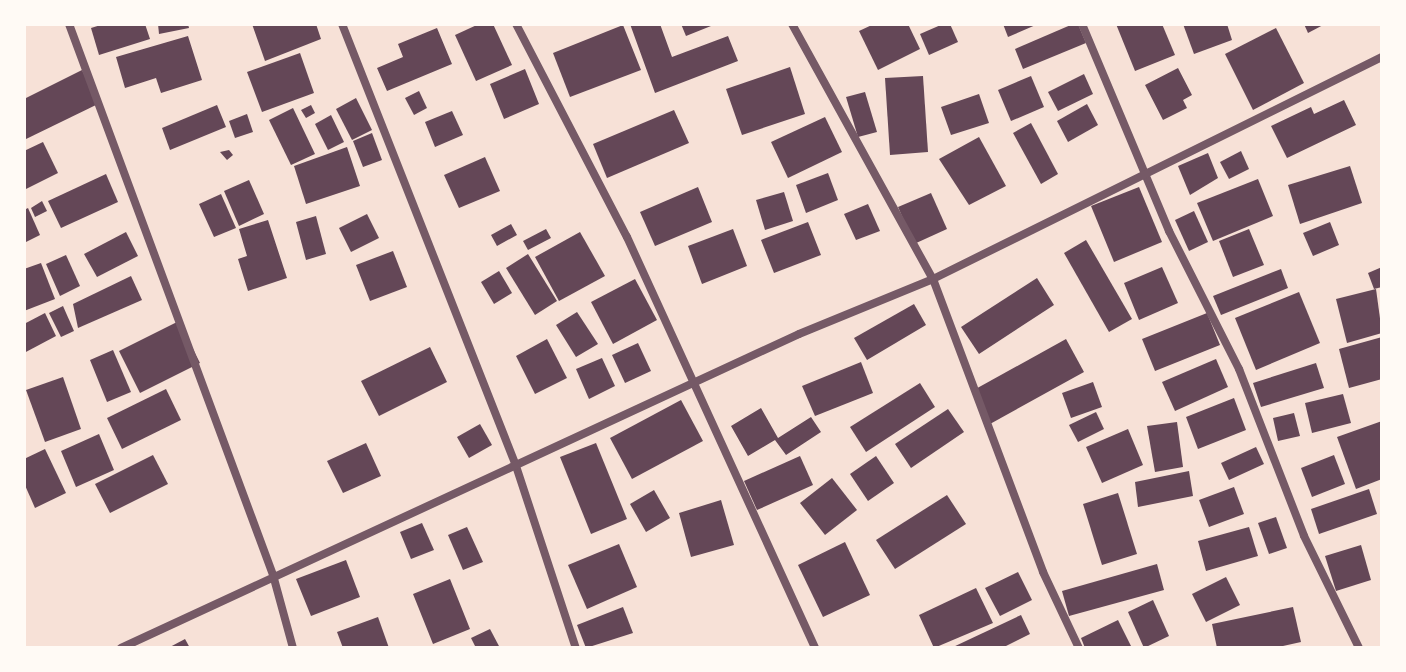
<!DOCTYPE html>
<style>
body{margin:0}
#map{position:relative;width:1406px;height:672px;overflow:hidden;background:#f7e1d7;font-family:Jost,sans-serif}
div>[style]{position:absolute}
.building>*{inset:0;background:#644757}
.minor>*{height:8px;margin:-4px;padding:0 4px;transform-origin:4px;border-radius:4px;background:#755966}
span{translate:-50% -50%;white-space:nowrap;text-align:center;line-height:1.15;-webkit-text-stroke:8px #fffaf5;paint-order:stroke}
.frame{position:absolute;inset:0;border:26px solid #fffaf5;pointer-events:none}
</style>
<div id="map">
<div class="building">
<i style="clip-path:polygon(104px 24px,145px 24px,150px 39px,99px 55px,91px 28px)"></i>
<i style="clip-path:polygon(158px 24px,188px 24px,189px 28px,159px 34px)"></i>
<i style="clip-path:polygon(252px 24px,316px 24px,321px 39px,265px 61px)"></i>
<i style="clip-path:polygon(479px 24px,493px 24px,512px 65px,476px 81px,455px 35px)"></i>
<i style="clip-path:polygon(630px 24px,660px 24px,672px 57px,728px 36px,738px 61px,655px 93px)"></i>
<i style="clip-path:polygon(681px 24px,716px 24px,686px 36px)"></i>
<i style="clip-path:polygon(874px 24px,908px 24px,920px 49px,878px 70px,859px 31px)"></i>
<i style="clip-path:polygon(943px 24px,950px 24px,958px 42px,929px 55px,920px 34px)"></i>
<i style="clip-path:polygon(1003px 24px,1038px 24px,1008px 37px)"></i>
<i style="clip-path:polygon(1073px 24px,1078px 24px,1086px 43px,1023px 69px,1015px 49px)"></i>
<i style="clip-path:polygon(1116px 24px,1162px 24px,1175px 55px,1135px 71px)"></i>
<i style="clip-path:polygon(1183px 24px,1227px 24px,1232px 40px,1194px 54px)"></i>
<i style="clip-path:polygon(1304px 24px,1325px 24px,1308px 33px)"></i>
<i style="clip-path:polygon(623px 25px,641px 70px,570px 97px,553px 53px)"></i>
<i style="clip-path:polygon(437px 28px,452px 64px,387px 91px,377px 68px,403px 57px,398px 44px)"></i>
<i style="clip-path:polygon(1276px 28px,1304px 83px,1253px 110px,1225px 54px)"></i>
<i style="clip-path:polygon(188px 36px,202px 80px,161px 93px,156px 78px,125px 88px,116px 57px)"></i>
<i style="clip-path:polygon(300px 53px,314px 93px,262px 112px,247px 72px)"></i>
<i style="clip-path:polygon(790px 67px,805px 114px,742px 135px,726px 89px)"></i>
<i style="clip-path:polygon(1178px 68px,1192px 95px,1183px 100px,1187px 108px,1163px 120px,1145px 85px)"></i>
<i style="clip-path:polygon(525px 69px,539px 104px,504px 119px,490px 84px)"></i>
<i style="clip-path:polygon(82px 70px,98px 104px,24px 140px,24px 99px)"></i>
<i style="clip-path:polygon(1084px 74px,1093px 94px,1058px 111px,1048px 92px)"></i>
<i style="clip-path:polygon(923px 76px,928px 152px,890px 155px,885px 78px)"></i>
<i style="clip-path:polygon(1031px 76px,1044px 107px,1011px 121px,998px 90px)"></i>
<i style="clip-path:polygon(419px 91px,427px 108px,414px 115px,405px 98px)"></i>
<i style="clip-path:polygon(865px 92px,877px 132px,858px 137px,846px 97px)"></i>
<i style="clip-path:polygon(979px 94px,989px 123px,951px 135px,941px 107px)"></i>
<i style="clip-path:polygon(356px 98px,372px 130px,352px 140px,336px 109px)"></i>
<i style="clip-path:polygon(1344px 100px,1356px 125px,1287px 158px,1271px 126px,1311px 107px,1314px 114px)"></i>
<i style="clip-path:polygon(1087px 104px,1098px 125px,1068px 142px,1057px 121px)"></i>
<i style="clip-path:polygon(217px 105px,226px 127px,170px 150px,162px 128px)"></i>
<i style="clip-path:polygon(311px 105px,315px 113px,306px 118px,301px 110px)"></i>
<i style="clip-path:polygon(293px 108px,315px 154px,291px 165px,269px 120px)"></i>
<i style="clip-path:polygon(674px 110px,689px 143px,607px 178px,593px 144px)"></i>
<i style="clip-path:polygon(452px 111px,463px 135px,435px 147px,425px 122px)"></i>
<i style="clip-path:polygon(247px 114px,253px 132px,235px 138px,229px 121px)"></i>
<i style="clip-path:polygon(331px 115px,344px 142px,328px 150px,315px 124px)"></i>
<i style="clip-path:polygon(825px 117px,842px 152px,788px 178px,771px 142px)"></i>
<i style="clip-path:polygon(1031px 123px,1058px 174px,1041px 184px,1013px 133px)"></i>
<i style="clip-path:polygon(372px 133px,382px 160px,363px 167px,353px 141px)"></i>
<i style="clip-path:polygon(979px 137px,1006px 186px,969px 205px,939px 159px)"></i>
<i style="clip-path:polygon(43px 142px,58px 173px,24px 190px,24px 151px)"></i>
<i style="clip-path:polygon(347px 147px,360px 186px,306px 204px,294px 166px)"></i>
<i style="clip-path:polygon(229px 150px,233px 155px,227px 160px,220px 152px)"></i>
<i style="clip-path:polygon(1241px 151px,1249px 169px,1229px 179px,1220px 162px)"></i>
<i style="clip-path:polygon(1208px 153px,1218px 178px,1190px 195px,1178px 166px)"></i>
<i style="clip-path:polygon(485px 157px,500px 191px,459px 208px,444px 175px)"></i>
<i style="clip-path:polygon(1350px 166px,1362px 203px,1300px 224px,1288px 185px)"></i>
<i style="clip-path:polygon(828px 173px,838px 200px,806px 213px,796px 185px)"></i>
<i style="clip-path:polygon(106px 174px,118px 202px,61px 228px,48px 201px)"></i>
<i style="clip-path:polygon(1258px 179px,1273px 216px,1213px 241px,1197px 203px)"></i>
<i style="clip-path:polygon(249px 180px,264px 214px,239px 226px,224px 191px)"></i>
<i style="clip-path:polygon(698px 187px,712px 222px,655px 246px,640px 212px)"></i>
<i style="clip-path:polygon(1139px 187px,1162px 242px,1114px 262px,1091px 206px)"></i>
<i style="clip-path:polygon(784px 192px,793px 221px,765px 230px,756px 200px)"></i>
<i style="clip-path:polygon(931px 193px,947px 229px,914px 244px,898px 207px)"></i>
<i style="clip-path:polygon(221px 194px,236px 228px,214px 237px,199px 204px)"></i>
<i style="clip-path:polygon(42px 201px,47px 211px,35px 217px,31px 208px)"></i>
<i style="clip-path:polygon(868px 204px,880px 231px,856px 240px,844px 214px)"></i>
<i style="clip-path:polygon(28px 208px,40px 235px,24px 243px,24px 210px)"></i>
<i style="clip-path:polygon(1194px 211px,1208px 242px,1189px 251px,1175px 220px)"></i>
<i style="clip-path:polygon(367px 214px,379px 238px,351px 252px,339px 228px)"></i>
<i style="clip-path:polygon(316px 216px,326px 254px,306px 260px,296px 222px)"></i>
<i style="clip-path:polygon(268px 220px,287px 278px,248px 291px,238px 259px,247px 256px,239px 229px)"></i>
<i style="clip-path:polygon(808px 222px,821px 255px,774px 273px,761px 240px)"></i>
<i style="clip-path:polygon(1330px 222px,1339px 245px,1313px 256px,1303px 233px)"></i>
<i style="clip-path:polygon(511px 224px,517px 235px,497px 246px,491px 235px)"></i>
<i style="clip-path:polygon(546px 229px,551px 238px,528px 250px,523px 241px)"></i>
<i style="clip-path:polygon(733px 229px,747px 266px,702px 284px,688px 246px)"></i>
<i style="clip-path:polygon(1249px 229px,1264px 265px,1233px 277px,1219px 241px)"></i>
<i style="clip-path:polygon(126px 232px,138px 256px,97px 277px,84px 254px)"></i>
<i style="clip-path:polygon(580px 232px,605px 276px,559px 301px,535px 257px)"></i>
<i style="clip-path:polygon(1086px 240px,1132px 319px,1109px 332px,1064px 253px)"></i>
<i style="clip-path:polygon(393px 251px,407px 287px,370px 301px,356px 265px)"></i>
<i style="clip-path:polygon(528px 254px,557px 301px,535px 315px,506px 268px)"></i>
<i style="clip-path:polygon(66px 255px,80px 286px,60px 296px,46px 264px)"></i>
<i style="clip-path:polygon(41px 263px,55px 299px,24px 311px,24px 269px)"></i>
<i style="clip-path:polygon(1162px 267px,1178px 303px,1139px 320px,1124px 283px)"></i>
<i style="clip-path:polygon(1382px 267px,1382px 287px,1374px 289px,1368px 273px)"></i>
<i style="clip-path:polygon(1281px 269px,1288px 288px,1221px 315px,1213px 296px)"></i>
<i style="clip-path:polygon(499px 271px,512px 293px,494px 304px,481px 282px)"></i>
<i style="clip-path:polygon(131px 276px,142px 300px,78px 328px,73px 304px)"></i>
<i style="clip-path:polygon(1037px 278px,1054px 305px,979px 354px,961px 327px)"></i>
<i style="clip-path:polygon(635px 279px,657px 320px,613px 344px,591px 302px)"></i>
<i style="clip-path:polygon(1376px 289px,1382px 333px,1347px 343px,1336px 299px)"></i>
<i style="clip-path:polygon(1299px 292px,1320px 343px,1256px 370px,1235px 318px)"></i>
<i style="clip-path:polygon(914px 304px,926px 325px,867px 360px,854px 338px)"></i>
<i style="clip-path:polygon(63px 306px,74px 331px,61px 337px,49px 313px)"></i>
<i style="clip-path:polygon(577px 312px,598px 344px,576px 357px,556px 325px)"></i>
<i style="clip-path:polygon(45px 313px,56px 336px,24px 353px,24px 324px)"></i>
<i style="clip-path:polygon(1207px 313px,1220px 345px,1155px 371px,1142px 339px)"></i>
<i style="clip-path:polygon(179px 321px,200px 363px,140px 393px,119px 351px)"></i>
<i style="clip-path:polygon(1382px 337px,1382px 379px,1349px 388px,1339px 349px)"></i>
<i style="clip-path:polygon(547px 339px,567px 378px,535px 394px,516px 356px)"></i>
<i style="clip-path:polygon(1066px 339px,1084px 372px,990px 424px,972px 391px)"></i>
<i style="clip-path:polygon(638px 343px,651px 371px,625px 383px,612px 355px)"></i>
<i style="clip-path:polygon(430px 347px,447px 382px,379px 416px,361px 381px)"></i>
<i style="clip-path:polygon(113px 350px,131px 392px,107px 402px,90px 360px)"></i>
<i style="clip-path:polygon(602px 358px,615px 386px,589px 399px,576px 369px)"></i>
<i style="clip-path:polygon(1216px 359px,1228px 387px,1175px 411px,1162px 382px)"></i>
<i style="clip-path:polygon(861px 362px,873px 393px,815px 416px,802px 386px)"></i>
<i style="clip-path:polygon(1316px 363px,1324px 388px,1261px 407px,1253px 383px)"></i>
<i style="clip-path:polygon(63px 377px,81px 429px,45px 442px,26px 390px)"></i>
<i style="clip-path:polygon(1093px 382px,1102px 407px,1071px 418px,1062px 393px)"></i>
<i style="clip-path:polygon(920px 383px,935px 407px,866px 452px,850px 427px)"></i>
<i style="clip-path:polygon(166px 389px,181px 420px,122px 449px,107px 418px)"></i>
<i style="clip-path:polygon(1343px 394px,1351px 423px,1312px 433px,1305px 403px)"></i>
<i style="clip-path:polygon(1234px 398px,1246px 430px,1198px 449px,1186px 417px)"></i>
<i style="clip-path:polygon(681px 400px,703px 441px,632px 479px,610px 438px)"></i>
<i style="clip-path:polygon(761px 408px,778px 438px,811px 417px,821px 432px,786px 455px,775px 440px,748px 456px,731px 426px)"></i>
<i style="clip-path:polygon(948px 409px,964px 432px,911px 468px,895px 444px)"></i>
<i style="clip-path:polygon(1096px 412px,1104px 429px,1078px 442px,1069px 425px)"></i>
<i style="clip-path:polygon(1294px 413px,1300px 436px,1278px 441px,1273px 418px)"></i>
<i style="clip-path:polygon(1382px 421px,1382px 479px,1356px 489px,1337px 437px)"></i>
<i style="clip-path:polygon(1177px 422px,1183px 467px,1155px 472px,1147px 426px)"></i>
<i style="clip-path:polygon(480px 424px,492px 445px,469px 458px,457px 437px)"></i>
<i style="clip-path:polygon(1128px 429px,1143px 465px,1102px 483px,1086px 447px)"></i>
<i style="clip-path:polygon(99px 434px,114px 470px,76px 487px,61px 451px)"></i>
<i style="clip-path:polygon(366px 443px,381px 476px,343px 493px,327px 461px)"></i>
<i style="clip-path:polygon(596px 443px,627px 519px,591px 534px,560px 457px)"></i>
<i style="clip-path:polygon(1256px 447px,1264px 464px,1229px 480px,1221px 463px)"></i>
<i style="clip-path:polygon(45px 449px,66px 493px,35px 508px,24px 483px,24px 459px)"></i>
<i style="clip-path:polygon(153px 455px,168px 484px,110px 513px,95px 484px)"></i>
<i style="clip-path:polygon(1334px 455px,1345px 484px,1312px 497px,1301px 468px)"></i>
<i style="clip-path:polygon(800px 456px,813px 485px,757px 510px,744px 481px)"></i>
<i style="clip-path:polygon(876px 456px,894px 483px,868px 501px,850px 474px)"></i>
<i style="clip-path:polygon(1189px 471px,1193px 496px,1138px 507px,1135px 482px)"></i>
<i style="clip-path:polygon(832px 478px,857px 510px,825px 535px,800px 503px)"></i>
<i style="clip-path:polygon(1234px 487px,1244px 514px,1209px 527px,1199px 500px)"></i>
<i style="clip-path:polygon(1369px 489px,1377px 514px,1319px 534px,1311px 509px)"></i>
<i style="clip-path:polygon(654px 490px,670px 518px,646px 532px,630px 504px)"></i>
<i style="clip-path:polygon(1118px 493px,1137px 554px,1102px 565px,1083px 504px)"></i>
<i style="clip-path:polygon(947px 495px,966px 524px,895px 569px,876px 540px)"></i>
<i style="clip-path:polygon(721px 500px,734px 545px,691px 557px,679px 513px)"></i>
<i style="clip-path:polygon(1276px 517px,1287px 548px,1269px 554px,1258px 523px)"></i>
<i style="clip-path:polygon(422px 523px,434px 550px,411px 559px,400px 532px)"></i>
<i style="clip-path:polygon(467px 527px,483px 562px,463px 570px,448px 535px)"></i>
<i style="clip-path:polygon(1249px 527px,1258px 556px,1206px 571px,1198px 541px)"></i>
<i style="clip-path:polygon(845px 542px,870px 595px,823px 617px,798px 565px)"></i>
<i style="clip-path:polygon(619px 544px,637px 587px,587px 609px,568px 565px)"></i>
<i style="clip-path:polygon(1361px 545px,1371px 580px,1336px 591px,1325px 556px)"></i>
<i style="clip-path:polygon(346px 560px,360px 597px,311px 616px,296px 579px)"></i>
<i style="clip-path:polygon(1157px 564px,1164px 590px,1069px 616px,1062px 591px)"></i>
<i style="clip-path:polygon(1018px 572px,1032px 600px,1000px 616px,985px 588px)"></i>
<i style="clip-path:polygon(1226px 577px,1240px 605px,1206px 622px,1192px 594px)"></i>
<i style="clip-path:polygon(450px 579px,470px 629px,433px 644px,413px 594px)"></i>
<i style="clip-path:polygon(976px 588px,993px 623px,934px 648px,919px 615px)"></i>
<i style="clip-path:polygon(1153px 600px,1169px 636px,1144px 648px,1128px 612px)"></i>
<i style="clip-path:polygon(623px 607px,633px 633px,586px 648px,577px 625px)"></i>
<i style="clip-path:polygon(1293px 607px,1301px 642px,1274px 648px,1217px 648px,1212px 624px)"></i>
<i style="clip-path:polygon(1021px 615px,1030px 634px,1002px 648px,951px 648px)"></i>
<i style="clip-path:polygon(378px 617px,389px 648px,343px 648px,337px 632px)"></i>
<i style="clip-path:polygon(1118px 620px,1132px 648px,1085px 648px,1081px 638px)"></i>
<i style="clip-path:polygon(490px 629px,500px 648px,476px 648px,471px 638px)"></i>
<i style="clip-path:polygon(185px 639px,190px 648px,168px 648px)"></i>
</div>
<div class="minor">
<i style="left:69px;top:24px;width:588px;rotate:69.68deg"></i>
<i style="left:273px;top:575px;width:76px;rotate:74.7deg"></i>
<i style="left:342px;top:24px;width:475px;rotate:68.5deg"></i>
<i style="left:516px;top:466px;width:192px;rotate:71.8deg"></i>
<i style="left:516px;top:24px;width:240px;rotate:62.5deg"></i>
<i style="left:627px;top:237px;width:452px;rotate:65.4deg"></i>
<i style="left:792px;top:24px;width:291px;rotate:61.1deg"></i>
<i style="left:933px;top:279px;width:313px;rotate:69.4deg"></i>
<i style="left:1043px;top:572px;width:84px;rotate:64.7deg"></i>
<i style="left:1082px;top:24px;width:225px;rotate:67.2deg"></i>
<i style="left:1169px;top:231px;width:155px;rotate:63.1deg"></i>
<i style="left:1239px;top:369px;width:179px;rotate:68.7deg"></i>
<i style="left:1304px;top:536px;width:125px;rotate:63.8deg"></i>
<i style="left:121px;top:648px;width:747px;rotate:-24.85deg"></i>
<i style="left:799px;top:334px;width:145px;rotate:-22.3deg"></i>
<i style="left:933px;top:279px;width:501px;rotate:-26.31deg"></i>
</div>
<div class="frame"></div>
</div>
